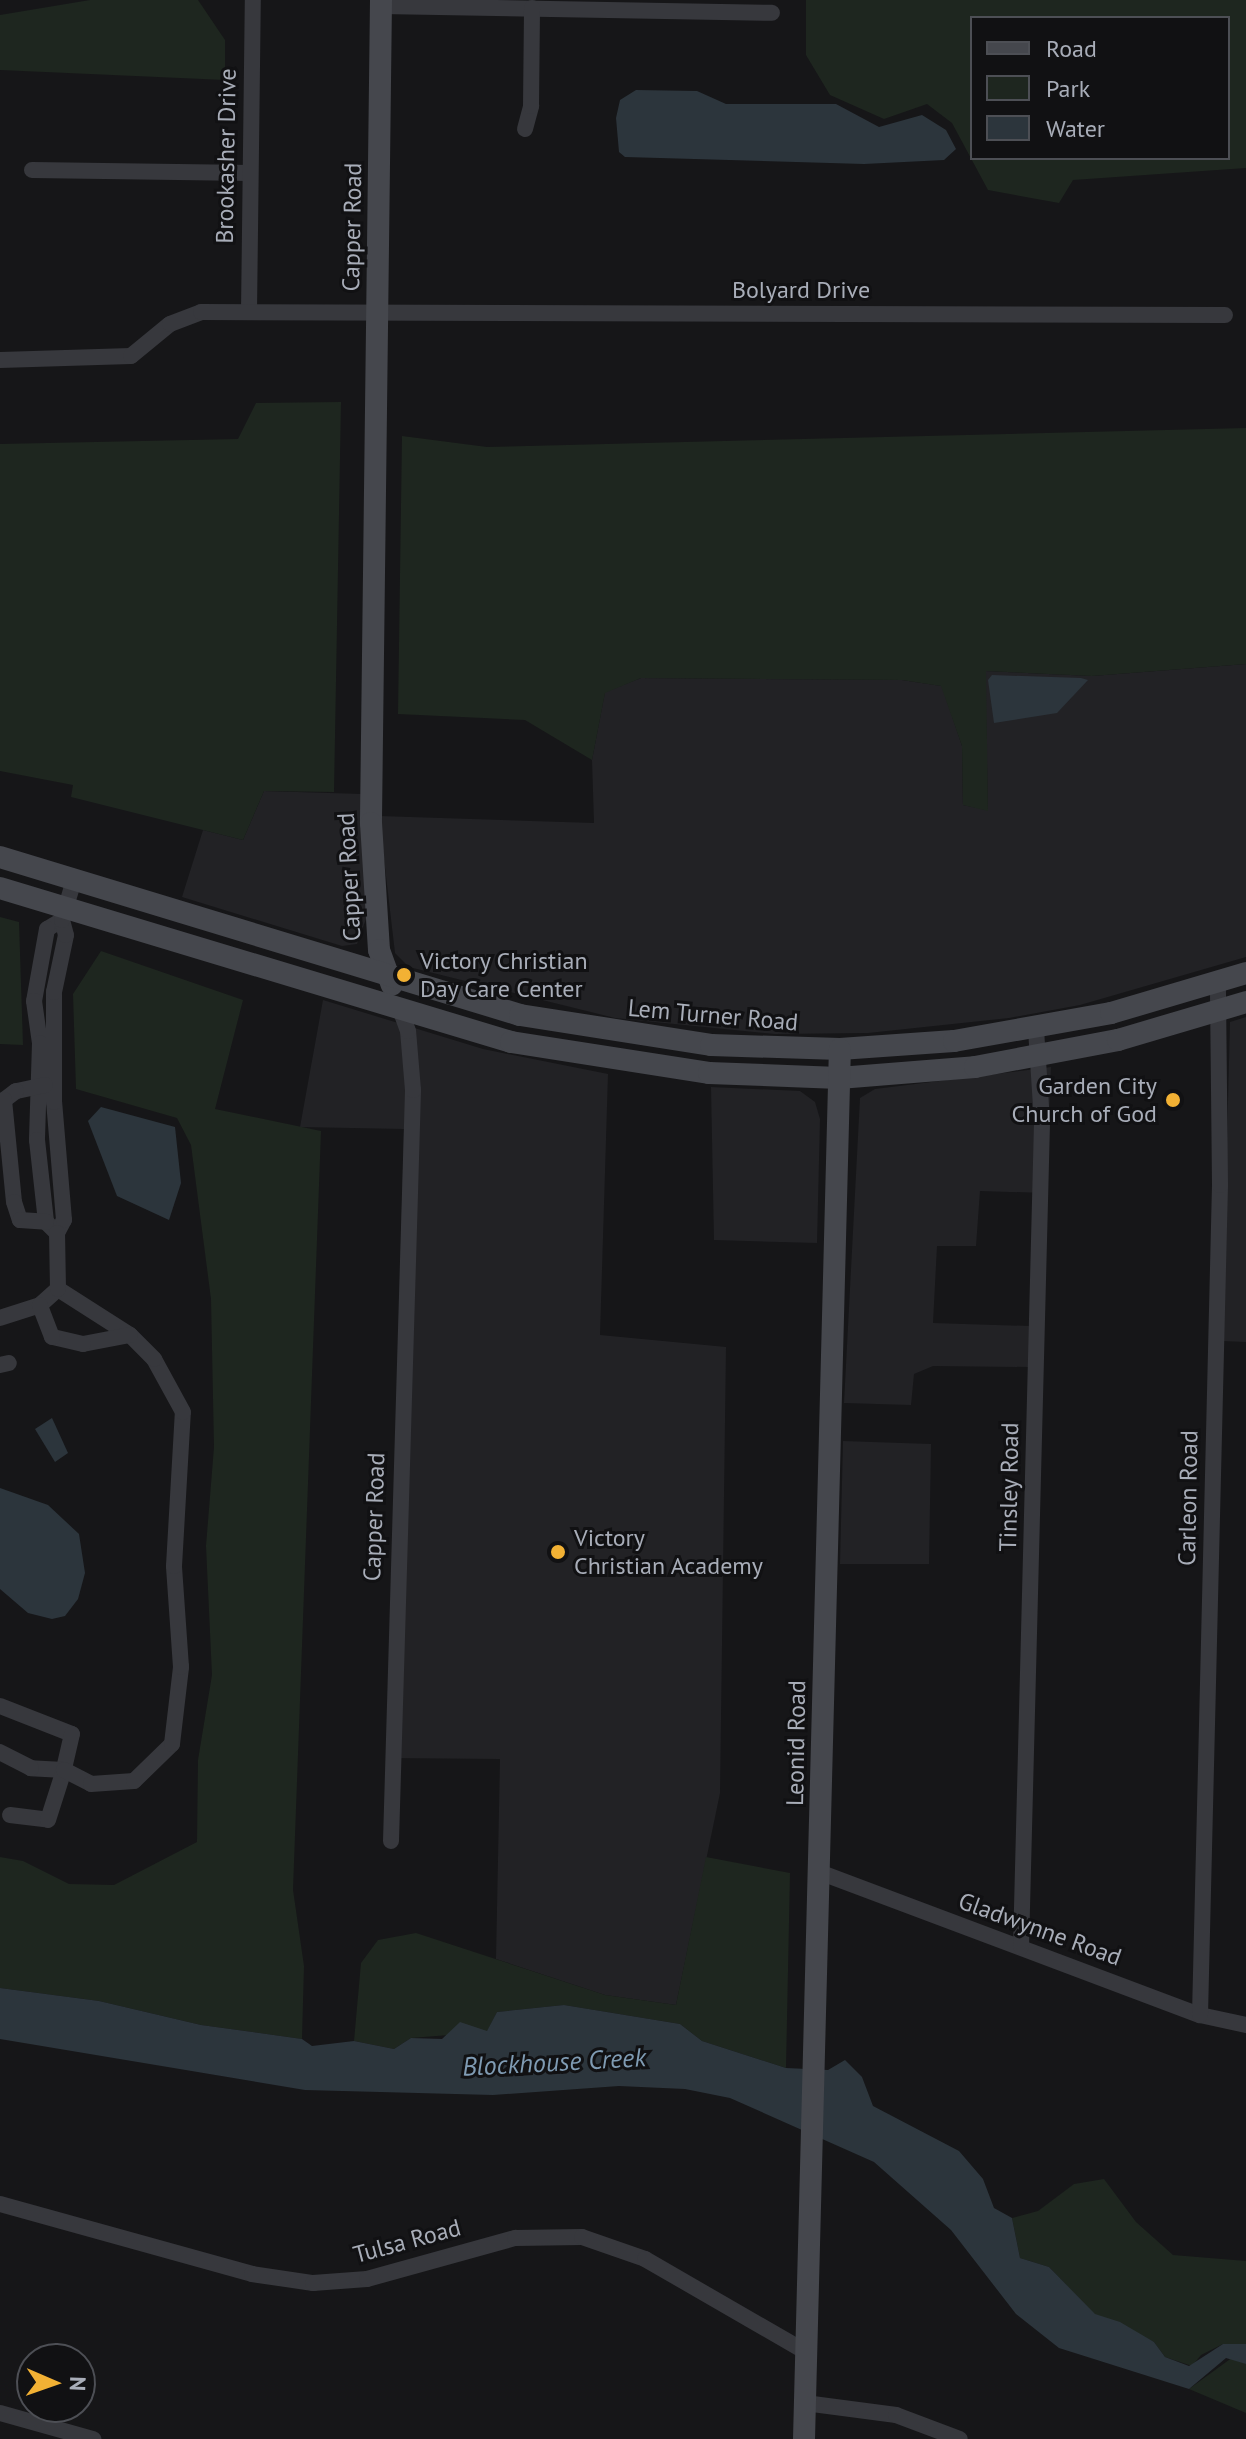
<!DOCTYPE html>
<style>
body{margin:0}
#map{position:relative;width:1246px;height:2439px;overflow:hidden;background:#161618;font-family:"PT Sans",sans-serif}
div>[style]{position:absolute}
.built>*{inset:0;background:#222225}
.green>*{inset:0;background:#1e261f}
.water>*{inset:0;background:#2c353c}
.street>*{height:16px;margin:-8px;padding:0 8px;transform-origin:8px;border-radius:8px;background:#37383d}
.secondary>*{height:22px;margin:-11px;padding:0 11px;transform-origin:11px;border-radius:11px;background:#45474d}
.dots>*{width:22px;height:22px;translate:-50% -50%;box-sizing:border-box;border:4px solid #111113;border-radius:50%}
span{translate:-50% -50%;white-space:nowrap;text-align:center;line-height:1.15;-webkit-text-stroke:6px #111113;paint-order:stroke}
.street-label{font-size:24px;color:#a8adb8}
.poi-label{font-size:24px;color:#a8adb8}
.left{translate:0 -50%;text-align:left}
.right{translate:-100% -50%;text-align:right}
.water-label{font-size:26px;color:#7f9bb3;font-style:italic}
.legend{position:absolute;left:970px;top:16px;width:260px;height:144px;box-sizing:border-box;background:#111113;border:2px solid #4d4f55;margin:0;padding:10px 14px;list-style:none;font-size:24px;color:#a8adb8}
.legend li{display:flex;align-items:center;gap:16px;height:40px}
.legend b{width:40px;border:2px solid #4d4f55}
.north{position:absolute;left:16px;top:2343px;width:80px;height:80px;box-sizing:border-box;background:#111113;border:2px solid #4d4f55;border-radius:50%;rotate:92deg;font-size:22px;font-weight:700;line-height:32px;text-align:center;color:#a8adb8}
.north::after{content:'';display:block;margin:auto;width:28px;height:36px;background:#f2b134;clip-path:polygon(50% 0,100% 100%,50% 72%,0 100%)}
</style>
<div id="map">
<div class="built">
<i style="clip-path:polygon(1246px 664px,1246px 957px,1080px 1005px,1009px 1018px,868px 1033px,775px 1034px,615px 1018px,409px 967px,395px 953px,379px 816px,594px 823px,592px 760px,605px 692px,641px 678px,902px 680px,942px 686px,962px 746px,963px 805px,988px 810px,985px 671px,1092px 676px)"></i>
<i style="clip-path:polygon(264px 791px,362px 794px,366px 919px,357px 944px,342px 946px,182px 897px,203px 830px,243px 840px)"></i>
<i style="clip-path:polygon(323px 1000px,483px 1049px,608px 1074px,600px 1335px,726px 1347px,720px 1793px,676px 2005px,605px 1995px,496px 1959px,500px 1759px,387px 1758px,404px 1129px,300px 1127px)"></i>
<i style="clip-path:polygon(1246px 1017px,1246px 1342px,1222px 1341px,1230px 1022px)"></i>
<i style="clip-path:polygon(1051px 1067px,1046px 1193px,980px 1191px,976px 1246px,937px 1246px,933px 1323px,1030px 1326px,1029px 1367px,933px 1366px,914px 1374px,911px 1405px,844px 1403px,860px 1098px,875px 1089px)"></i>
<i style="clip-path:polygon(711px 1087px,800px 1091px,815px 1102px,820px 1119px,817px 1243px,714px 1240px)"></i>
<i style="clip-path:polygon(843px 1441px,931px 1444px,929px 1564px,840px 1564px)"></i>
</div>
<div class="green">
<i style="clip-path:polygon(90px 0,198px 0,225px 40px,225px 80px,0 70px,0 15px)"></i>
<i style="clip-path:polygon(evenodd,806px 0,1246px 0,1246px 168px,1073px 180px,1059px 203px,988px 190px,952px 123px,927px 104px,884px 119px,830px 95px,806px 55px,806px 0,972px 18px,1228px 18px,1228px 158px,972px 158px,972px 18px)"></i>
<i style="clip-path:polygon(341px 402px,334px 792px,264px 791px,243px 840px,71px 797px,73px 785px,0 771px,0 444px,238px 439px,256px 403px)"></i>
<i style="clip-path:polygon(1246px 428px,1246px 664px,1092px 676px,986px 671px,988px 811px,963px 805px,962px 746px,941px 686px,902px 680px,641px 678px,605px 693px,592px 760px,525px 720px,398px 714px,402px 436px,487px 447px)"></i>
<i style="clip-path:polygon(0 917px,19px 922px,23px 1045px,0 1044px)"></i>
<i style="clip-path:polygon(101px 951px,243px 1000px,215px 1109px,321px 1131px,293px 1890px,304px 1966px,302px 2039px,201px 2025px,99px 2001px,0 1988px,0 1857px,23px 1861px,69px 1884px,114px 1885px,197px 1842px,198px 1760px,212px 1675px,206px 1546px,214px 1447px,211px 1299px,191px 1145px,177px 1118px,76px 1089px,73px 994px)"></i>
<i style="clip-path:polygon(706px 1857px,790px 1873px,786px 2068px,702px 2041px,680px 2024px,564px 2005px,497px 2012px,487px 2032px,411px 2038px,394px 2049px,354px 2041px,361px 1963px,378px 1940px,416px 1933px,605px 1995px,676px 2005px)"></i>
<i style="clip-path:polygon(1104px 2179px,1136px 2222px,1173px 2255px,1246px 2261px,1246px 2344px,1223px 2344px,1201px 2355px,1192px 2366px,1165px 2357px,1154px 2342px,1095px 2315px,1049px 2267px,1020px 2258px,1012px 2218px,1038px 2211px,1074px 2184px)"></i>
<i style="clip-path:polygon(1233px 2357px,1246px 2364px,1246px 2413px,1189px 2389px)"></i>
</div>
<div class="water">
<i style="clip-path:polygon(636px 90px,697px 91px,726px 104px,836px 104px,879px 127px,922px 115px,946px 130px,956px 149px,944px 160px,864px 164px,625px 157px,619px 152px,616px 118px,620px 100px)"></i>
<i style="clip-path:polygon(992px 675px,1081px 678px,1088px 680px,1057px 713px,994px 723px,988px 680px)"></i>
<i style="clip-path:polygon(101px 1107px,175px 1127px,181px 1183px,169px 1220px,117px 1196px,88px 1121px)"></i>
<i style="clip-path:polygon(52px 1418px,68px 1453px,55px 1462px,35px 1429px)"></i>
<i style="clip-path:polygon(0 1488px,48px 1505px,79px 1534px,85px 1573px,78px 1599px,65px 1616px,52px 1619px,28px 1613px,0 1589px)"></i>
<i style="clip-path:polygon(0 1988px,99px 2001px,201px 2025px,302px 2039px,312px 2046px,354px 2041px,394px 2049px,411px 2038px,442px 2039px,460px 2022px,487px 2031px,497px 2012px,564px 2005px,680px 2024px,702px 2041px,786px 2068px,828px 2070px,845px 2060px,862px 2077px,873px 2106px,959px 2151px,983px 2179px,994px 2208px,1012px 2218px,1020px 2258px,1049px 2267px,1095px 2314px,1120px 2322px,1154px 2342px,1165px 2357px,1189px 2366px,1223px 2344px,1246px 2344px,1246px 2364px,1226px 2358px,1189px 2389px,1059px 2348px,1016px 2314px,951px 2230px,874px 2162px,730px 2098px,685px 2089px,619px 2086px,493px 2095px,305px 2090px,0 2039px)"></i>
</div>
<div class="street">
<i style="left:381px;top:6px;width:391px;rotate:1deg"></i>
<i style="left:525px;top:129px;width:24px;rotate:-75deg"></i>
<i style="left:531px;top:106px;width:98px;rotate:-89.4deg"></i>
<i style="left:32px;top:170px;width:218px;rotate:0.8deg"></i>
<i style="left:249px;top:312px;width:312px;rotate:-89.3deg"></i>
<i style="left:0;top:360px;width:131px;rotate:-1.7deg"></i>
<i style="left:131px;top:356px;width:50px;rotate:-39.4deg"></i>
<i style="left:170px;top:324px;width:33px;rotate:-21deg"></i>
<i style="left:201px;top:312px;width:1024px;rotate:0.17deg"></i>
<i style="left:62px;top:920px;width:17px;rotate:149deg"></i>
<i style="left:47px;top:929px;width:73px;rotate:100.2deg"></i>
<i style="left:34px;top:1001px;width:42px;rotate:81.9deg"></i>
<i style="left:40px;top:1043px;width:97px;rotate:91.8deg"></i>
<i style="left:37px;top:1140px;width:82px;rotate:83.7deg"></i>
<i style="left:46px;top:1222px;width:16px;rotate:45deg"></i>
<i style="left:57px;top:1233px;width:15px;rotate:-62deg"></i>
<i style="left:64px;top:1220px;width:118px;rotate:-94.8deg"></i>
<i style="left:54px;top:1102px;width:110px;rotate:-90deg"></i>
<i style="left:54px;top:992px;width:58px;rotate:-78.1deg"></i>
<i style="left:66px;top:935px;width:16px;rotate:-105deg"></i>
<i style="left:62px;top:920px;width:42px;rotate:-73.3deg"></i>
<i style="left:45px;top:1085px;width:30px;rotate:168deg"></i>
<i style="left:16px;top:1091px;width:15px;rotate:143deg"></i>
<i style="left:4px;top:1100px;width:102px;rotate:84.4deg"></i>
<i style="left:14px;top:1202px;width:19px;rotate:72deg"></i>
<i style="left:20px;top:1220px;width:26px;rotate:4deg"></i>
<i style="left:58px;top:1289px;width:85px;rotate:32.6deg"></i>
<i style="left:0;top:1318px;width:42px;rotate:-18deg"></i>
<i style="left:40px;top:1305px;width:24px;rotate:-42deg"></i>
<i style="left:58px;top:1289px;width:56px;rotate:-91deg"></i>
<i style="left:0;top:1365px;width:9px;rotate:-13deg"></i>
<i style="left:0;top:1706px;width:77px;rotate:21.3deg"></i>
<i style="left:72px;top:1734px;width:37px;rotate:103deg"></i>
<i style="left:64px;top:1770px;width:33px;rotate:-177deg"></i>
<i style="left:31px;top:1768px;width:35px;rotate:-153deg"></i>
<i style="left:10px;top:1815px;width:38px;rotate:7deg"></i>
<i style="left:48px;top:1820px;width:52px;rotate:-72.3deg"></i>
<i style="left:64px;top:1770px;width:30px;rotate:27deg"></i>
<i style="left:91px;top:1784px;width:43px;rotate:-4deg"></i>
<i style="left:134px;top:1781px;width:53px;rotate:-44.2deg"></i>
<i style="left:172px;top:1744px;width:78px;rotate:-83.3deg"></i>
<i style="left:181px;top:1667px;width:101px;rotate:-94deg"></i>
<i style="left:174px;top:1566px;width:154px;rotate:-86.7deg"></i>
<i style="left:183px;top:1412px;width:60px;rotate:-118.7deg"></i>
<i style="left:154px;top:1359px;width:34px;rotate:-135deg"></i>
<i style="left:130px;top:1335px;width:48px;rotate:169.2deg"></i>
<i style="left:83px;top:1344px;width:32px;rotate:-167deg"></i>
<i style="left:52px;top:1337px;width:34px;rotate:-111deg"></i>
<i style="left:391px;top:1841px;width:751px;rotate:-88.32deg"></i>
<i style="left:413px;top:1090px;width:59px;rotate:-94.8deg"></i>
<i style="left:408px;top:1031px;width:23px;rotate:-110deg"></i>
<i style="left:819px;top:1872px;width:407px;rotate:20.6deg"></i>
<i style="left:1200px;top:2015px;width:47px;rotate:12.3deg"></i>
<i style="left:1021px;top:1947px;width:825px;rotate:-88.54deg"></i>
<i style="left:1042px;top:1122px;width:94px;rotate:-93.7deg"></i>
<i style="left:1200px;top:2015px;width:830px;rotate:-88.62deg"></i>
<i style="left:1220px;top:1185px;width:203px;rotate:-90.6deg"></i>
<i style="left:0;top:2204px;width:262px;rotate:15.5deg"></i>
<i style="left:252px;top:2274px;width:62px;rotate:8.4deg"></i>
<i style="left:313px;top:2283px;width:54px;rotate:-4.2deg"></i>
<i style="left:367px;top:2279px;width:154px;rotate:-15.5deg"></i>
<i style="left:515px;top:2238px;width:67px;rotate:-0.9deg"></i>
<i style="left:582px;top:2237px;width:67px;rotate:19.2deg"></i>
<i style="left:645px;top:2259px;width:186px;rotate:30deg"></i>
<i style="left:805px;top:2403px;width:92px;rotate:7.5deg"></i>
<i style="left:896px;top:2415px;width:68px;rotate:20.6deg"></i>
<i style="left:0;top:2413px;width:97px;rotate:15.6deg"></i>
</div>
<div class="secondary">
<i style="left:381px;top:0;width:823px;rotate:90.7deg"></i>
<i style="left:371px;top:823px;width:127px;rotate:86.4deg"></i>
<i style="left:379px;top:950px;width:37px;rotate:70deg"></i>
<i style="left:0;top:857px;width:543px;rotate:16.9deg"></i>
<i style="left:520px;top:1015px;width:193px;rotate:8.9deg"></i>
<i style="left:711px;top:1045px;width:129px;rotate:1.8deg"></i>
<i style="left:840px;top:1049px;width:114px;rotate:-4deg"></i>
<i style="left:954px;top:1041px;width:159px;rotate:-10.1deg"></i>
<i style="left:1111px;top:1013px;width:141px;rotate:-16.5deg"></i>
<i style="left:0;top:888px;width:534px;rotate:16.77deg"></i>
<i style="left:511px;top:1042px;width:200px;rotate:8.9deg"></i>
<i style="left:709px;top:1073px;width:130px;rotate:2.2deg"></i>
<i style="left:839px;top:1078px;width:136px;rotate:-4.6deg"></i>
<i style="left:975px;top:1067px;width:146px;rotate:-10.7deg"></i>
<i style="left:1118px;top:1040px;width:134px;rotate:-16.5deg"></i>
<i style="left:804px;top:2439px;width:1390px;rotate:-88.52deg"></i>
</div>
<div class="dots">
<i style="left:404px;top:975px;background:#f2b134"></i>
<i style="left:1173px;top:1100px;background:#f2b134"></i>
<i style="left:558px;top:1552px;background:#f2b134"></i>
</div>
<div class="street-label">
<span style="left:226px;top:156px;rotate:-89deg">Brookasher Drive</span>
<span style="left:352px;top:227px;rotate:-89deg">Capper Road</span>
<span style="left:801px;top:290px">Bolyard Drive</span>
<span style="left:349px;top:877px;rotate:-93deg">Capper Road</span>
<span style="left:713px;top:1015px;rotate:5deg">Lem Turner Road</span>
<span style="left:1009px;top:1487px;rotate:-89deg">Tinsley Road</span>
<span style="left:1188px;top:1498px;rotate:-89deg">Carleon Road</span>
<span style="left:374px;top:1517px;rotate:-88deg">Capper Road</span>
<span style="left:796px;top:1743px;rotate:-89deg">Leonid Road</span>
<span style="left:1040px;top:1929px;rotate:20deg">Gladwynne Road</span>
<span style="left:407px;top:2241px;rotate:-15deg">Tulsa Road</span>
</div>
<div class="poi-label">
<span class="left" style="left:420px;top:975px">Victory Christian<br>Day Care Center</span>
<span class="right" style="left:1157px;top:1100px">Garden City<br>Church of God</span>
<span class="left" style="left:574px;top:1552px">Victory<br>Christian Academy</span>
</div>
<div class="water-label">
<span style="left:554px;top:2062px;rotate:-3deg">Blockhouse Creek</span>
</div>
<ul class="legend">
<li><b style="height:10px;background:#45474d"></b>Road</li>
<li><b style="height:22px;background:#1e261f"></b>Park</li>
<li><b style="height:22px;background:#2c353c"></b>Water</li>
</ul>
<div class="north">N</div>
</div>
